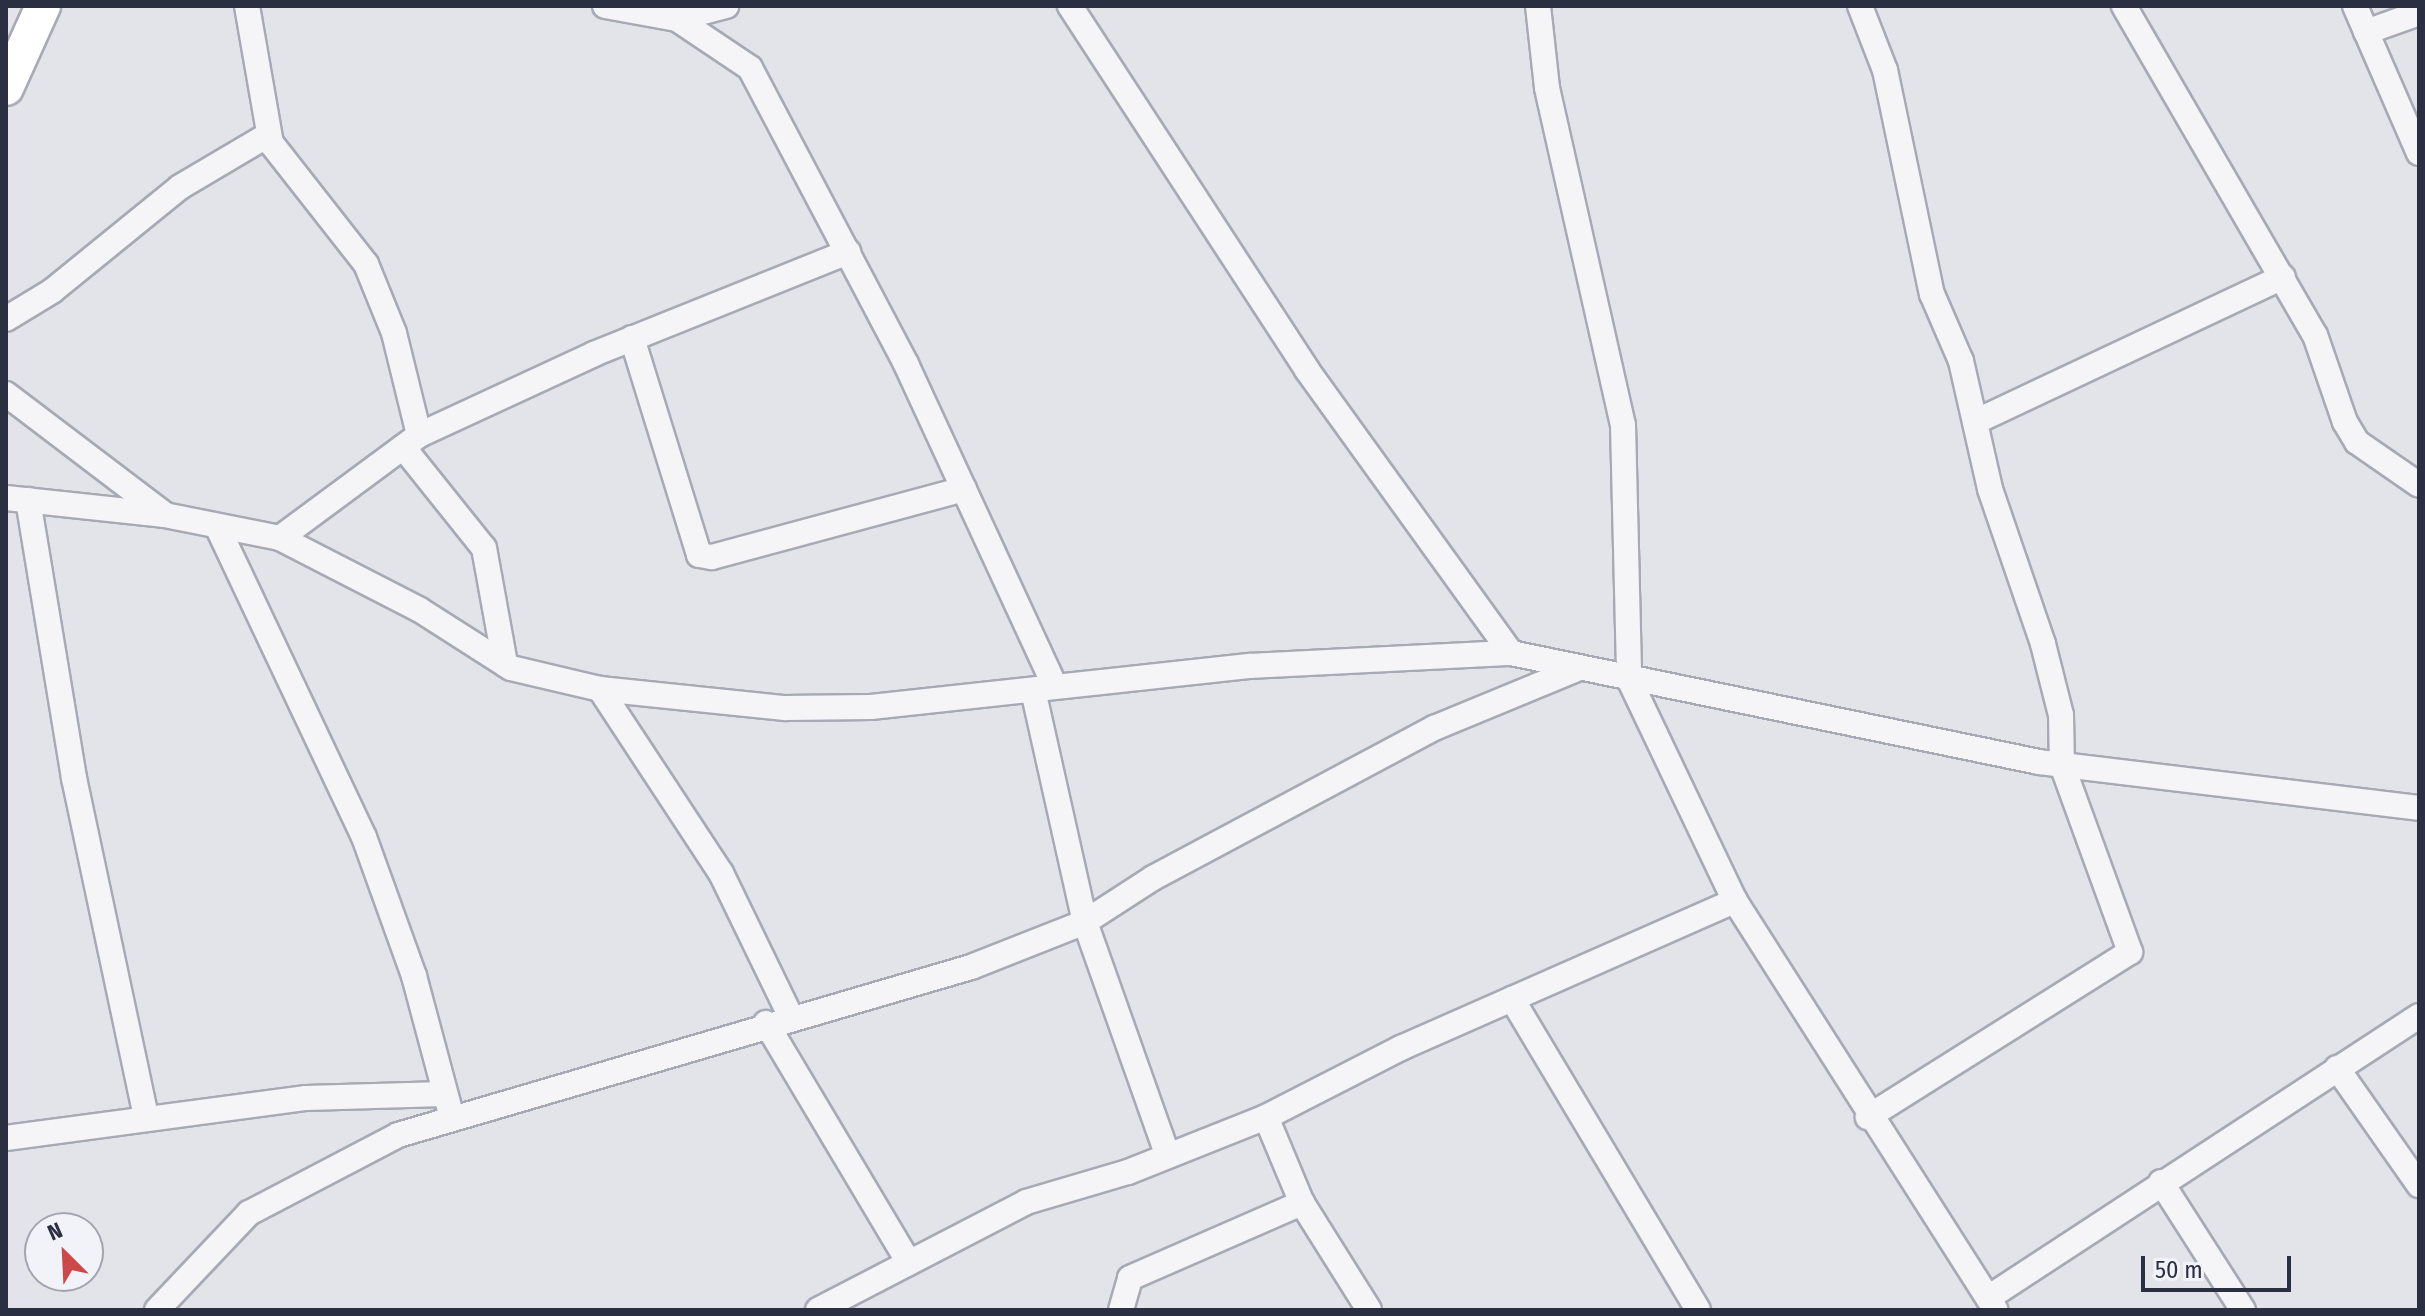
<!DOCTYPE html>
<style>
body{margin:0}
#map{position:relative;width:2425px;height:1316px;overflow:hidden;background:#e2e4ea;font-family:"Fira Sans Condensed",sans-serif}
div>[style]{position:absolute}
.roads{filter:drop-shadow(2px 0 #a7aab4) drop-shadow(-2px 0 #a7aab4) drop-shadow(0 2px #a7aab4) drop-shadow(0 -2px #a7aab4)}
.street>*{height:24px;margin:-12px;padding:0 12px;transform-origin:12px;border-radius:12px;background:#f5f5f8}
.secondary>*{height:34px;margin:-17px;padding:0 17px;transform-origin:17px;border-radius:17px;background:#fff}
span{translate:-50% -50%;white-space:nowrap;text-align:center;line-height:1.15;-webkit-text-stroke:6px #f2f3f8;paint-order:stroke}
.frame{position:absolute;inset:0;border:8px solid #2a2f42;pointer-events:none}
.north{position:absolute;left:24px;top:1212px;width:80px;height:80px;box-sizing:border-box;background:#f2f3f8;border:2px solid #a2a5af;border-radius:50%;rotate:336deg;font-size:22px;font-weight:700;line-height:32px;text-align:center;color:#2a2f42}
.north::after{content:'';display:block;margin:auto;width:28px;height:36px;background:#ce4849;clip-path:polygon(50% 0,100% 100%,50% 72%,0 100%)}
.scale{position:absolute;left:2141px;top:1256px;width:150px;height:36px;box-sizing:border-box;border:4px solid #2a2f42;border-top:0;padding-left:10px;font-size:24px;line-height:28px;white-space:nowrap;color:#2a2f42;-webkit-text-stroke:6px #f2f3f8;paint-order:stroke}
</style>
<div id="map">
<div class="roads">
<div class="street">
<i style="left:247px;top:6px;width:139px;rotate:80.1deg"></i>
<i style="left:271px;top:143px;width:154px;rotate:51.9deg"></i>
<i style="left:366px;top:264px;width:74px;rotate:67.9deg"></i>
<i style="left:394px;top:333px;width:105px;rotate:76.2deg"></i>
<i style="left:605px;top:6px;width:73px;rotate:10.2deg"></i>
<i style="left:677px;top:19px;width:51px;rotate:-14.9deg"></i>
<i style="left:1070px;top:6px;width:434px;rotate:56.9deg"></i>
<i style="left:1307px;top:370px;width:349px;rotate:54.2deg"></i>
<i style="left:1538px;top:6px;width:82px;rotate:83.7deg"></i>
<i style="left:1547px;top:88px;width:345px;rotate:77.3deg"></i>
<i style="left:1623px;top:425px;width:254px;rotate:88.6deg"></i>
<i style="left:1629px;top:679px;width:246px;rotate:64.5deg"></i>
<i style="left:1735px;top:901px;width:485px;rotate:57.5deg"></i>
<i style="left:1860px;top:6px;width:69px;rotate:68.7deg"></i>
<i style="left:1885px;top:70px;width:229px;rotate:78.2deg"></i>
<i style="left:1932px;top:294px;width:73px;rotate:66.6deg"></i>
<i style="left:1961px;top:361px;width:131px;rotate:77.2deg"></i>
<i style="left:1990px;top:489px;width:164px;rotate:71.1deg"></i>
<i style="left:2043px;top:644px;width:73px;rotate:75.8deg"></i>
<i style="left:2061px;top:715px;width:50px;rotate:88.9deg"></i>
<i style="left:2062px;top:765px;width:199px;rotate:70deg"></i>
<i style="left:2130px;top:952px;width:310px;rotate:147.8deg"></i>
<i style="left:2124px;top:6px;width:380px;rotate:59.9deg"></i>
<i style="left:2315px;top:335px;width:92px;rotate:71deg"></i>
<i style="left:2345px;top:422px;width:23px;rotate:59deg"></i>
<i style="left:2357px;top:442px;width:75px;rotate:34.7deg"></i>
<i style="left:2355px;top:6px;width:160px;rotate:66.5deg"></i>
<i style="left:677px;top:19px;width:88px;rotate:33.9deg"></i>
<i style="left:750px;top:68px;width:335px;rotate:62.2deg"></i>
<i style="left:906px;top:364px;width:355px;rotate:65.2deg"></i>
<i style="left:2366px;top:32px;width:56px;rotate:-19.7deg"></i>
<i style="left:6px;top:319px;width:54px;rotate:-31.3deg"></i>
<i style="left:52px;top:291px;width:165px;rotate:-39.1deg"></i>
<i style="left:180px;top:187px;width:102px;rotate:-30.6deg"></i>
<i style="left:632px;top:338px;width:227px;rotate:72.8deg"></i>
<i style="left:699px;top:555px;width:13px;rotate:9deg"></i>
<i style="left:712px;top:557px;width:261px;rotate:-15.1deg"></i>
<i style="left:6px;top:394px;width:197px;rotate:37.2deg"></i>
<i style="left:1977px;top:421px;width:338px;rotate:-25.2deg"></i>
<i style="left:403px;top:447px;width:129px;rotate:51.3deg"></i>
<i style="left:484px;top:548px;width:118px;rotate:79.7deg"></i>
<i style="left:6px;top:498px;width:160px;rotate:6.1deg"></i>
<i style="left:165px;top:515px;width:117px;rotate:11.3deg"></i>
<i style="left:280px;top:538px;width:157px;rotate:27.2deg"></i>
<i style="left:420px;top:610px;width:108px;rotate:32.5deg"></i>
<i style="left:511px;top:668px;width:91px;rotate:13.3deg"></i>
<i style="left:600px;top:689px;width:186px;rotate:5.9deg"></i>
<i style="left:785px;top:708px;width:86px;rotate:-0.7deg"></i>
<i style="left:871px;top:707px;width:382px;rotate:-6.2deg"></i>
<i style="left:1251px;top:666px;width:260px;rotate:-2.9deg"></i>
<i style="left:1511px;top:653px;width:539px;rotate:11.66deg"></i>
<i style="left:2039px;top:762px;width:383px;rotate:6.9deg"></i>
<i style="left:28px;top:500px;width:282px;rotate:80.6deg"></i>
<i style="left:74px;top:778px;width:346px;rotate:78deg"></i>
<i style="left:217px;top:526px;width:344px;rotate:64.7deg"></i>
<i style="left:364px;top:837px;width:148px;rotate:70.2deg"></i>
<i style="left:414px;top:976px;width:147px;rotate:75deg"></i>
<i style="left:280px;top:538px;width:173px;rotate:-36.5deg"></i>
<i style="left:419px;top:435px;width:193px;rotate:-24.8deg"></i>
<i style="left:594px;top:354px;width:274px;rotate:-21.9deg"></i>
<i style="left:600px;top:689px;width:220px;rotate:56.7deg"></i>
<i style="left:721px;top:873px;width:158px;rotate:64.1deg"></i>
<i style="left:1033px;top:690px;width:238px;rotate:77.4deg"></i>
<i style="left:1085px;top:922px;width:246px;rotate:70.5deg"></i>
<i style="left:1512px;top:999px;width:362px;rotate:59.1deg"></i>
<i style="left:766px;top:1023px;width:279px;rotate:59.2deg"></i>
<i style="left:2337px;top:1068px;width:143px;rotate:55deg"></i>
<i style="left:1266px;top:1117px;width:93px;rotate:67.3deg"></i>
<i style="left:1302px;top:1203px;width:126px;rotate:57.9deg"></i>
<i style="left:6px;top:1138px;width:303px;rotate:-7.6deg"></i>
<i style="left:306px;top:1098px;width:138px;rotate:-1.7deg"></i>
<i style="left:2161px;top:1182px;width:152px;rotate:57.4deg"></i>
<i style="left:1988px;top:1298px;width:515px;rotate:-33.2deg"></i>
<i style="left:157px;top:1310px;width:134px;rotate:-46.5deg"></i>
<i style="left:249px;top:1213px;width:168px;rotate:-27.6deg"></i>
<i style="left:398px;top:1135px;width:597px;rotate:-16.34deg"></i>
<i style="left:971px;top:967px;width:123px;rotate:-21.5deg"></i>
<i style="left:1085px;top:922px;width:81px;rotate:-32.9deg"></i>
<i style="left:1153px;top:878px;width:319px;rotate:-28.1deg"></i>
<i style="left:1434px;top:728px;width:152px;rotate:-22.4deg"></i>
<i style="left:818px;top:1310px;width:234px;rotate:-27.4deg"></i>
<i style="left:1026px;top:1202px;width:106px;rotate:-16.4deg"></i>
<i style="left:1128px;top:1172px;width:149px;rotate:-21.7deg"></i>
<i style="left:1266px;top:1117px;width:152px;rotate:-27.1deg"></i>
<i style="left:1401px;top:1048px;width:365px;rotate:-23.8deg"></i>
<i style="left:1121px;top:1310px;width:33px;rotate:-74deg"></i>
<i style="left:1130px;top:1278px;width:188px;rotate:-23.6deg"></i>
</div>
<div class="secondary">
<i style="left:6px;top:88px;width:90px;rotate:-65.7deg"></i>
</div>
</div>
<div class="frame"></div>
<div class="north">N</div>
<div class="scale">50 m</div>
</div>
